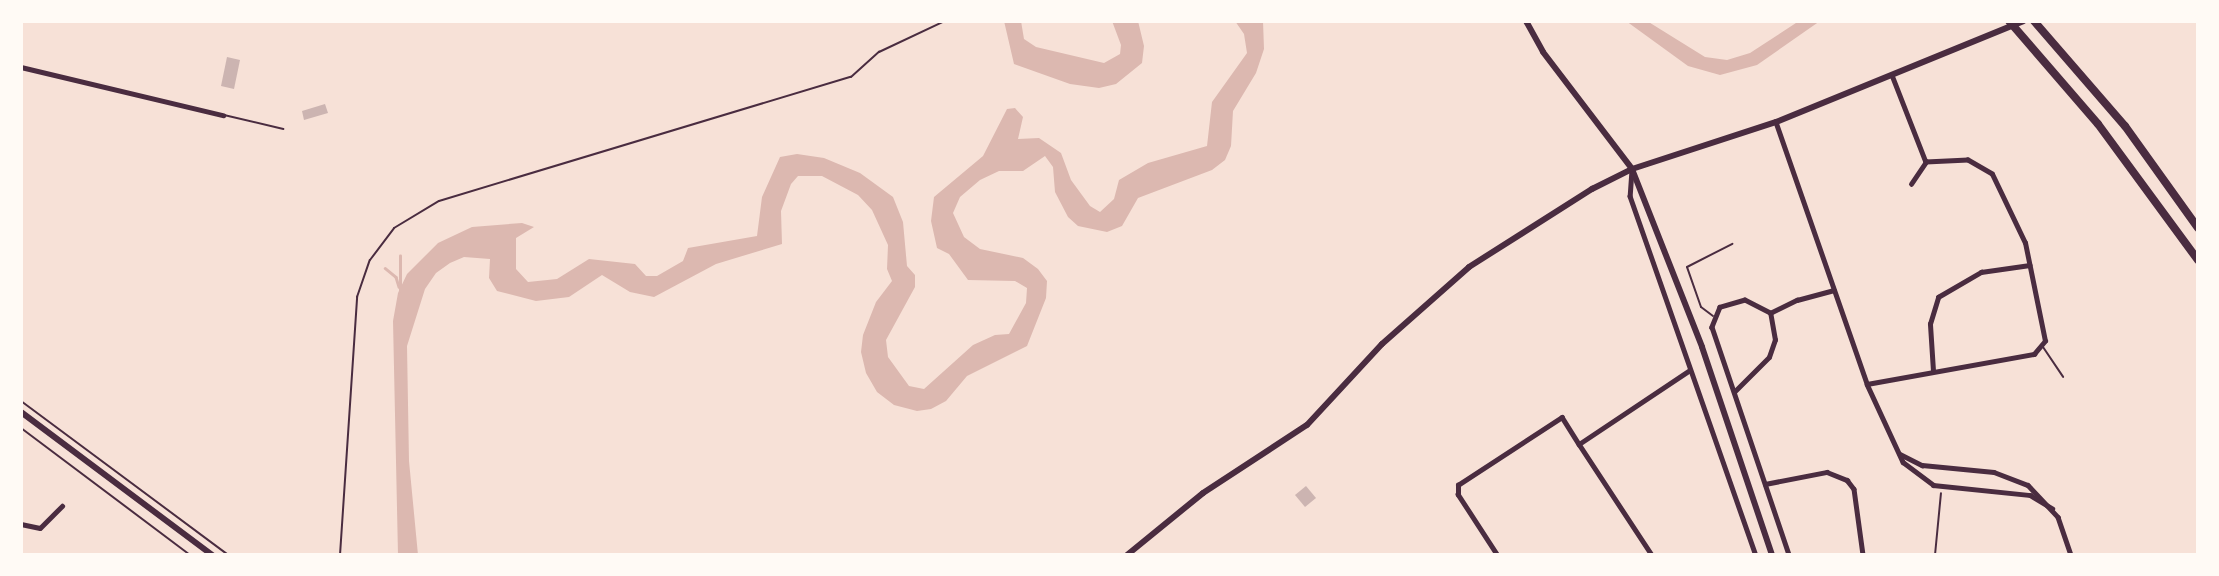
<!DOCTYPE html>
<style>
body{margin:0}
#map{position:relative;width:2219px;height:576px;overflow:hidden;background:#f7e1d7;font-family:"Work Sans",sans-serif}
div>[style]{position:absolute}
.water>*{inset:0;background:#dcb8b0}
.stream>*{height:2.5px;margin:-1.25px;padding:0 1.25px;transform-origin:1.25px;border-radius:1.25px;background:#dcb8b0}
.building>*{inset:0;background:#ccb4b1}
.path>*{height:2px;margin:-1px;padding:0 1px;transform-origin:1px;border-radius:1px;background:#4a2c40}
.service>*{height:2px;margin:-1px;padding:0 1px;transform-origin:1px;border-radius:1px;background:#4a2c40}
.minor>*{height:4.5px;margin:-2.25px;padding:0 2.25px;transform-origin:2.25px;border-radius:2.25px;background:#4a2c40}
.secondary>*{height:6px;margin:-3px;padding:0 3px;transform-origin:3px;border-radius:3px;background:#4a2c40}
.motorway>*{height:8px;margin:-4px;padding:0 4px;transform-origin:4px;border-radius:4px;background:#4a2c40}
span{translate:-50% -50%;white-space:nowrap;text-align:center;line-height:1.15;-webkit-text-stroke:5px #fffaf5;paint-order:stroke}
.frame{position:absolute;inset:0;border:23px solid #fffaf5;pointer-events:none}
</style>
<div id="map">
<div class="water">
<i style="clip-path:polygon(1004px 21px,1021px 21px,1024px 39px,1036px 47px,1104px 63px,1120px 54px,1121px 45px,1112px 21px,1138px 21px,1144px 46px,1142px 63px,1116px 84px,1099px 88px,1070px 84px,1014px 64px)"></i>
<i style="clip-path:polygon(1235px 21px,1263px 21px,1264px 49px,1256px 73px,1233px 111px,1231px 146px,1225px 160px,1212px 170px,1138px 198px,1122px 226px,1107px 232px,1078px 226px,1068px 217px,1055px 192px,1053px 167px,1045px 156px,1023px 171px,999px 171px,980px 180px,960px 197px,953px 213px,964px 237px,980px 249px,1023px 258px,1038px 269px,1047px 281px,1046px 298px,1027px 346px,967px 376px,946px 401px,931px 409px,917px 411px,894px 405px,877px 392px,866px 373px,861px 352px,863px 335px,876px 302px,892px 281px,887px 269px,888px 245px,872px 210px,858px 195px,822px 176px,798px 176px,791px 184px,781px 211px,782px 244px,716px 264px,654px 297px,630px 292px,602px 275px,569px 297px,536px 301px,497px 291px,489px 278px,490px 259px,464px 257px,450px 263px,436px 273px,425px 289px,407px 346px,409px 461px,418px 555px,398px 555px,393px 321px,398px 293px,407px 274px,438px 243px,472px 227px,522px 223px,534px 227px,516px 238px,516px 269px,528px 282px,557px 279px,589px 259px,635px 264px,646px 276px,657px 276px,683px 261px,688px 248px,757px 236px,762px 197px,780px 157px,797px 154px,824px 158px,860px 173px,893px 197px,903px 222px,907px 266px,915px 275px,915px 287px,886px 340px,888px 357px,909px 386px,924px 389px,973px 345px,995px 335px,1009px 334px,1026px 303px,1027px 288px,1015px 281px,968px 280px,949px 254px,937px 248px,931px 221px,934px 197px,983px 156px,1007px 109px,1015px 108px,1023px 117px,1018px 139px,1039px 138px,1061px 153px,1071px 180px,1090px 206px,1100px 212px,1114px 199px,1119px 180px,1148px 163px,1207px 146px,1212px 102px,1247px 53px,1244px 34px)"></i>
<i style="clip-path:polygon(1626px 21px,1647px 21px,1705px 57px,1727px 60px,1750px 53px,1799px 21px,1820px 21px,1757px 65px,1720px 75px,1688px 66px)"></i>
</div>
<div class="stream">
<i style="left:385px;top:268px;width:14px;rotate:39deg"></i>
<i style="left:396px;top:277px;width:10px;rotate:73deg"></i>
<i style="left:400px;top:291px;width:35px;rotate:-90deg"></i>
</div>
<div class="building">
<i style="clip-path:polygon(227px 57px,240px 60px,234px 89px,221px 86px)"></i>
<i style="clip-path:polygon(325px 104px,328px 113px,304px 120px,302px 111px)"></i>
<i style="clip-path:polygon(1306px 486px,1316px 498px,1305px 507px,1295px 495px)"></i>
</div>
<div class="path">
<i style="left:21px;top:401px;width:258px;rotate:36.6deg"></i>
<i style="left:21px;top:428px;width:211px;rotate:36.9deg"></i>
<i style="left:340px;top:555px;width:259px;rotate:-86.2deg"></i>
<i style="left:357px;top:297px;width:39px;rotate:-71deg"></i>
<i style="left:370px;top:260px;width:40px;rotate:-53deg"></i>
<i style="left:394px;top:228px;width:52px;rotate:-31deg"></i>
<i style="left:439px;top:201px;width:430px;rotate:-16.8deg"></i>
<i style="left:851px;top:77px;width:38px;rotate:-42deg"></i>
<i style="left:879px;top:52px;width:73px;rotate:-25.2deg"></i>
<i style="left:1935px;top:555px;width:62px;rotate:-84.5deg"></i>
</div>
<div class="service">
<i style="left:224px;top:115px;width:61px;rotate:13.3deg"></i>
<i style="left:1713px;top:316px;width:15px;rotate:-143deg"></i>
<i style="left:1701px;top:307px;width:42px;rotate:-109.3deg"></i>
<i style="left:1687px;top:267px;width:51px;rotate:-27.1deg"></i>
<i style="left:2043px;top:347px;width:36px;rotate:56deg"></i>
</div>
<div class="minor">
<i style="left:21px;top:67px;width:208px;rotate:13.4deg"></i>
<i style="left:1892px;top:75px;width:93px;rotate:68.7deg"></i>
<i style="left:1776px;top:122px;width:277px;rotate:70.8deg"></i>
<i style="left:1867px;top:384px;width:86px;rotate:65.2deg"></i>
<i style="left:1903px;top:462px;width:38px;rotate:37deg"></i>
<i style="left:1933px;top:485px;width:98px;rotate:5.9deg"></i>
<i style="left:2030px;top:495px;width:26px;rotate:31deg"></i>
<i style="left:1632px;top:170px;width:26px;rotate:94deg"></i>
<i style="left:1630px;top:196px;width:380px;rotate:70.7deg"></i>
<i style="left:1911px;top:184px;width:27px;rotate:-56deg"></i>
<i style="left:1770px;top:313px;width:30px;rotate:-26deg"></i>
<i style="left:1797px;top:300px;width:38px;rotate:-15deg"></i>
<i style="left:1933px;top:371px;width:47px;rotate:-93.7deg"></i>
<i style="left:1930px;top:324px;width:28px;rotate:-73deg"></i>
<i style="left:1938px;top:297px;width:50px;rotate:-30.2deg"></i>
<i style="left:1981px;top:272px;width:49px;rotate:-8.1deg"></i>
<i style="left:1867px;top:384px;width:170px;rotate:-10.2deg"></i>
<i style="left:2034px;top:354px;width:17px;rotate:-50deg"></i>
<i style="left:2045px;top:341px;width:100px;rotate:-101.5deg"></i>
<i style="left:2025px;top:243px;width:76px;rotate:-115.6deg"></i>
<i style="left:1992px;top:174px;width:28px;rotate:-150deg"></i>
<i style="left:1968px;top:160px;width:42px;rotate:177.3deg"></i>
<i style="left:1734px;top:392px;width:49px;rotate:-45deg"></i>
<i style="left:1769px;top:357px;width:18px;rotate:-71deg"></i>
<i style="left:1775px;top:340px;width:27px;rotate:-100deg"></i>
<i style="left:1770px;top:313px;width:28px;rotate:-153deg"></i>
<i style="left:1745px;top:300px;width:26px;rotate:164deg"></i>
<i style="left:1720px;top:307px;width:22px;rotate:112deg"></i>
<i style="left:1712px;top:327px;width:241px;rotate:71.3deg"></i>
<i style="left:1579px;top:444px;width:133px;rotate:56.7deg"></i>
<i style="left:1900px;top:454px;width:25px;rotate:27deg"></i>
<i style="left:1922px;top:465px;width:72px;rotate:5.6deg"></i>
<i style="left:1994px;top:472px;width:36px;rotate:21deg"></i>
<i style="left:2028px;top:485px;width:44px;rotate:46.8deg"></i>
<i style="left:2058px;top:517px;width:40px;rotate:71.1deg"></i>
<i style="left:1765px;top:484px;width:63px;rotate:-11deg"></i>
<i style="left:1827px;top:472px;width:22px;rotate:22deg"></i>
<i style="left:1847px;top:480px;width:11px;rotate:52deg"></i>
<i style="left:1854px;top:489px;width:67px;rotate:82.2deg"></i>
<i style="left:21px;top:524px;width:19px;rotate:12deg"></i>
<i style="left:40px;top:528px;width:31px;rotate:-45deg"></i>
<i style="left:1497px;top:555px;width:72px;rotate:-123deg"></i>
<i style="left:1458px;top:495px;width:10px;rotate:-90deg"></i>
<i style="left:1458px;top:485px;width:124px;rotate:-33.2deg"></i>
<i style="left:1562px;top:417px;width:32px;rotate:58deg"></i>
<i style="left:1579px;top:444px;width:133px;rotate:-33.7deg"></i>
<i style="left:1969px;top:555px;width:24px"></i>
</div>
<div class="secondary">
<i style="left:1526px;top:21px;width:35px;rotate:61deg"></i>
<i style="left:1543px;top:52px;width:147px;rotate:52.7deg"></i>
<i style="left:1632px;top:169px;width:191px;rotate:68.5deg"></i>
<i style="left:1702px;top:347px;width:219px;rotate:71.4deg"></i>
<i style="left:21px;top:412px;width:239px;rotate:36.8deg"></i>
<i style="left:1127px;top:555px;width:98px;rotate:-39.2deg"></i>
<i style="left:1203px;top:493px;width:124px;rotate:-33.2deg"></i>
<i style="left:1307px;top:425px;width:110px;rotate:-47.2deg"></i>
<i style="left:1382px;top:344px;width:116px;rotate:-41.5deg"></i>
<i style="left:1469px;top:267px;width:146px;rotate:-32.4deg"></i>
<i style="left:1592px;top:189px;width:45px;rotate:-26.6deg"></i>
<i style="left:1632px;top:169px;width:151px;rotate:-18.1deg"></i>
<i style="left:1776px;top:122px;width:267px;rotate:-22.2deg"></i>
</div>
<div class="motorway">
<i style="left:2009px;top:21px;width:136px;rotate:49.2deg"></i>
<i style="left:2098px;top:124px;width:169px;rotate:53.7deg"></i>
<i style="left:2034px;top:21px;width:139px;rotate:49.1deg"></i>
<i style="left:2125px;top:126px;width:125px;rotate:54.4deg"></i>
</div>
<div class="frame"></div>
</div>
